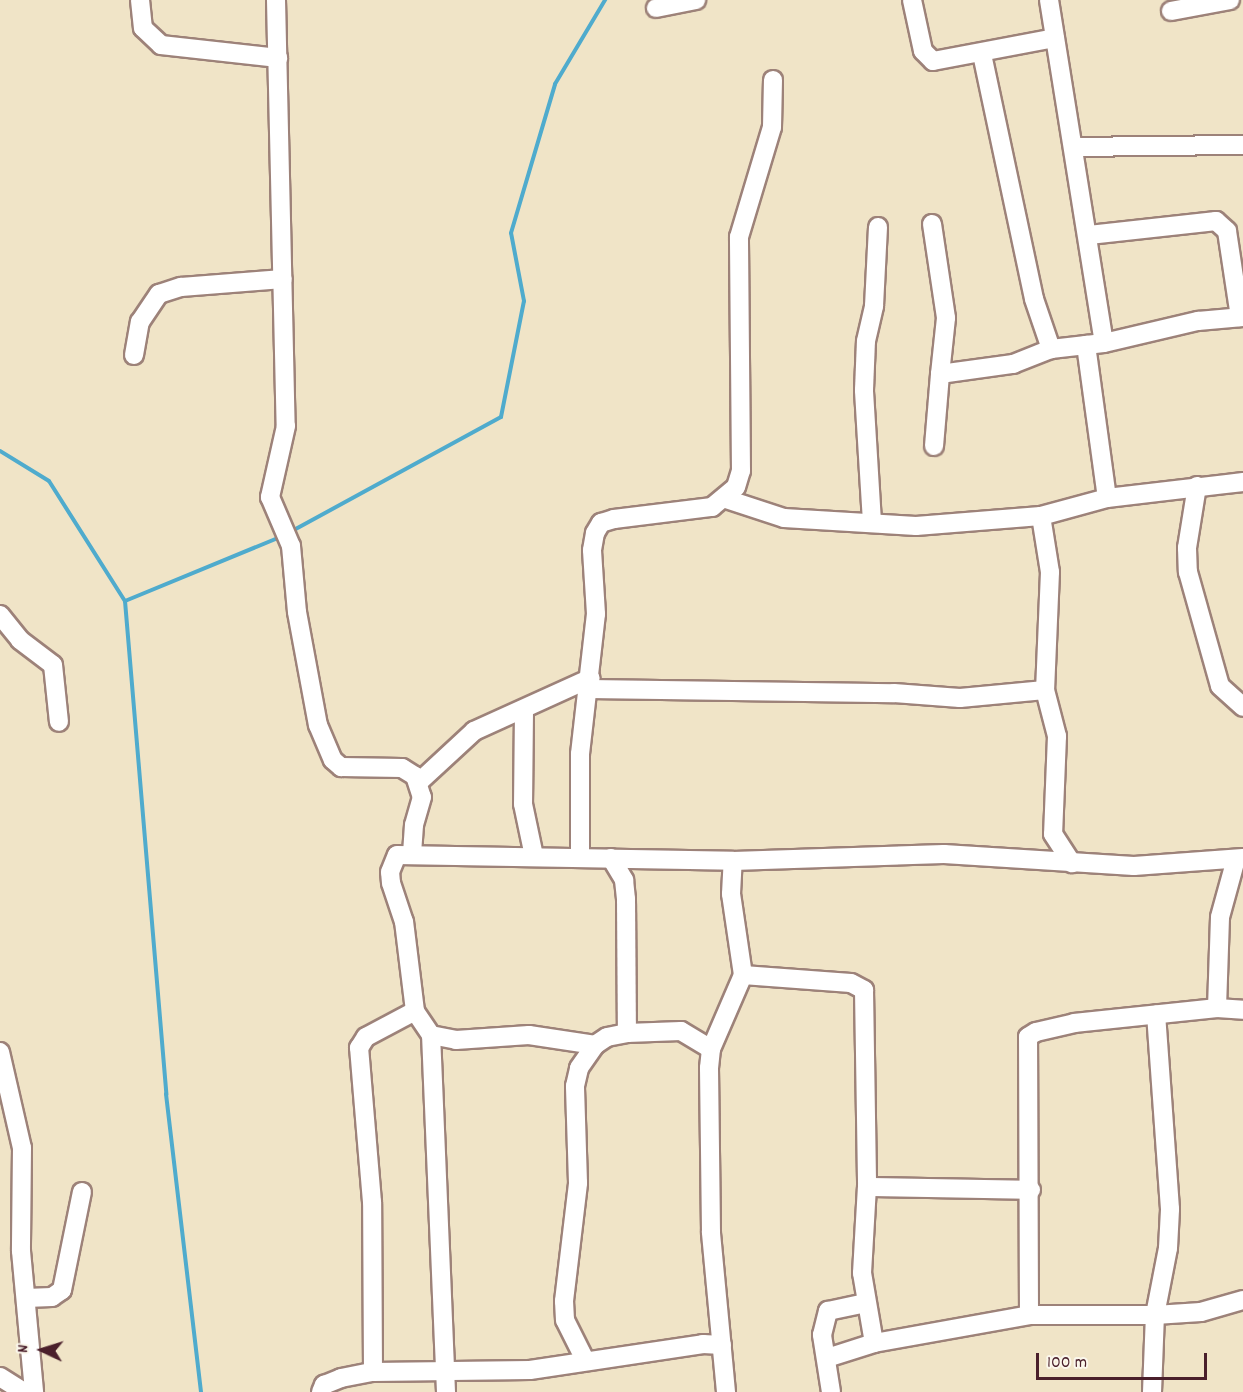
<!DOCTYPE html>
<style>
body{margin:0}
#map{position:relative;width:1243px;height:1392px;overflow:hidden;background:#f0e4c7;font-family:Dekko,sans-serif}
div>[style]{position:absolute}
.stream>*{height:4px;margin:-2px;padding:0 2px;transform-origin:2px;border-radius:2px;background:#4fabcd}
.roads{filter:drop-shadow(2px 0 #9d8279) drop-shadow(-2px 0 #9d8279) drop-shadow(0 2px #9d8279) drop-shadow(0 -2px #9d8279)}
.minor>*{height:18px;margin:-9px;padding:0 9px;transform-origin:9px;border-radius:9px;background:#fff}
span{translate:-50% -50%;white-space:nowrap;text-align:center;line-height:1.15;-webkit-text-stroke:4.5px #fbf7ec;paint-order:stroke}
.north{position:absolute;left:12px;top:1320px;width:60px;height:60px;-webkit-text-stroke:4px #fbf7ec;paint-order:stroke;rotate:274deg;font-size:16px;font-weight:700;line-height:24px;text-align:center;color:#4a1f2b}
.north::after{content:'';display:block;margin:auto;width:21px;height:27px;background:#4a1f2b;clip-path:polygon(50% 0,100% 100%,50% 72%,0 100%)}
.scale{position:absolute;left:1036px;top:1353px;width:171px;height:27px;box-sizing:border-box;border:3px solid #4a1f2b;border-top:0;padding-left:8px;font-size:18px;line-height:21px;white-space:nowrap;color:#4a1f2b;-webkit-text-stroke:4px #fbf7ec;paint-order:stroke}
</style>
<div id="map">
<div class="stream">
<i style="left:0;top:451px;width:57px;rotate:31.5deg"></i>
<i style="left:49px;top:481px;width:142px;rotate:57.7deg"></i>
<i style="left:125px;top:601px;width:495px;rotate:85.2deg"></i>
<i style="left:166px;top:1094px;width:300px;rotate:83.3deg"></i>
<i style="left:292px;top:531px;width:238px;rotate:-28.6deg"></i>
<i style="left:501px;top:417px;width:118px;rotate:-78.8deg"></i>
<i style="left:524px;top:301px;width:69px;rotate:-100.8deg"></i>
<i style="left:511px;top:233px;width:155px;rotate:-73.5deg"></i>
<i style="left:555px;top:84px;width:98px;rotate:-59.2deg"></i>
<i style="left:125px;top:601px;width:168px;rotate:-22.4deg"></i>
</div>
<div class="roads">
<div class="minor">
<i style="left:140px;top:0;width:28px;rotate:84deg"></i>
<i style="left:143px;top:28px;width:25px;rotate:43deg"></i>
<i style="left:161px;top:45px;width:118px;rotate:6.3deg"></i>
<i style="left:276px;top:0;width:426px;rotate:88.7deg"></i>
<i style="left:286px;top:426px;width:73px;rotate:102.7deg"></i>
<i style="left:270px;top:497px;width:53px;rotate:66.8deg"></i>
<i style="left:291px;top:546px;width:66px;rotate:84.8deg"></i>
<i style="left:297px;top:612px;width:115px;rotate:79.5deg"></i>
<i style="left:318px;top:725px;width:38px;rotate:67deg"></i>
<i style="left:333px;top:760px;width:11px;rotate:41deg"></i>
<i style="left:341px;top:767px;width:61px;rotate:0.9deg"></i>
<i style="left:402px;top:768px;width:15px;rotate:32deg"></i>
<i style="left:415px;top:776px;width:22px;rotate:72deg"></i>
<i style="left:422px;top:797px;width:29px;rotate:106deg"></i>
<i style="left:414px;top:825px;width:28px;rotate:94deg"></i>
<i style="left:912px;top:0;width:52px;rotate:77.8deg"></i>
<i style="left:923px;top:51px;width:14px;rotate:45deg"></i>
<i style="left:933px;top:61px;width:124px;rotate:-10.7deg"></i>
<i style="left:1049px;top:0;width:347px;rotate:80.9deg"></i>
<i style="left:1104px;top:343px;width:97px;rotate:-13.2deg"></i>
<i style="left:1198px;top:321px;width:45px;rotate:-5.1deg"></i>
<i style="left:656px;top:8px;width:41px;rotate:-11.3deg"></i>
<i style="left:1171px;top:11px;width:60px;rotate:-10.6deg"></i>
<i style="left:982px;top:54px;width:250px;rotate:78deg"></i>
<i style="left:1034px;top:299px;width:53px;rotate:71.2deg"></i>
<i style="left:1073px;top:147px;width:170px;rotate:-0.7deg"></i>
<i style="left:932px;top:224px;width:95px;rotate:81.5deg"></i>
<i style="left:946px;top:318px;width:56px;rotate:96.1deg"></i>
<i style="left:940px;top:374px;width:74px;rotate:-7.8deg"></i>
<i style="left:1013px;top:364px;width:41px;rotate:-21.5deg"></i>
<i style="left:1051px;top:349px;width:53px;rotate:-6.5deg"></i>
<i style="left:1089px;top:235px;width:128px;rotate:-6.3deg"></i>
<i style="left:1216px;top:221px;width:15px;rotate:42deg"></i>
<i style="left:1227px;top:231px;width:87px;rotate:81.4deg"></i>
<i style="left:1086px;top:345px;width:154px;rotate:82.2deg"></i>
<i style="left:134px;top:355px;width:34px;rotate:-80deg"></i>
<i style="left:140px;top:322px;width:34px;rotate:-56deg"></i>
<i style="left:159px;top:294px;width:23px;rotate:-18deg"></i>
<i style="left:181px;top:287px;width:102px;rotate:-4.5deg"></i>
<i style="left:934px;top:446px;width:72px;rotate:-85.2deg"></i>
<i style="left:1197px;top:486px;width:63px;rotate:99.2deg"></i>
<i style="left:1187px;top:548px;width:24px;rotate:88deg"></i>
<i style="left:1188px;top:572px;width:118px;rotate:74.3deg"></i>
<i style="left:1220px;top:686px;width:31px;rotate:42deg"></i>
<i style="left:726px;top:499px;width:61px;rotate:18.1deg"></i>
<i style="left:784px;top:518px;width:132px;rotate:3.5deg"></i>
<i style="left:916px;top:526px;width:125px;rotate:-4.6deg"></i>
<i style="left:1041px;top:516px;width:68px;rotate:-15.3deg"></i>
<i style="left:1107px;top:498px;width:137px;rotate:-6.7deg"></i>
<i style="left:1041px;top:516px;width:57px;rotate:80.9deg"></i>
<i style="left:1050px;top:572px;width:118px;rotate:92.4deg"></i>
<i style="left:1045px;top:690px;width:48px;rotate:75.4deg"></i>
<i style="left:1057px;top:736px;width:98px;rotate:92.3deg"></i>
<i style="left:1053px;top:834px;width:35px;rotate:57deg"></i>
<i style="left:872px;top:522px;width:132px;rotate:-93.5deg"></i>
<i style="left:864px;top:390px;width:49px;rotate:-87.7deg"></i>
<i style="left:866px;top:341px;width:36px;rotate:-77deg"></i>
<i style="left:874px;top:306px;width:79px;rotate:-87.1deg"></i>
<i style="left:0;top:615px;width:32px;rotate:51deg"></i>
<i style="left:20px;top:640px;width:41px;rotate:37.1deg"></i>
<i style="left:53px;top:665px;width:57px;rotate:84deg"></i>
<i style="left:589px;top:689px;width:305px;rotate:0.8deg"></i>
<i style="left:894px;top:693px;width:66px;rotate:4.3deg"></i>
<i style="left:960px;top:698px;width:85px;rotate:-5.4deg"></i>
<i style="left:524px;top:711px;width:93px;rotate:90.6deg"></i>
<i style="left:523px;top:804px;width:53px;rotate:78.1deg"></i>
<i style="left:419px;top:782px;width:75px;rotate:-42.8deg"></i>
<i style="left:474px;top:731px;width:128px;rotate:-24.4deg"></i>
<i style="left:580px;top:857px;width:103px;rotate:-90deg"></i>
<i style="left:580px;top:754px;width:141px;rotate:-83.5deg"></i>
<i style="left:596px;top:614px;width:64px;rotate:-93.6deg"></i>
<i style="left:592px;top:550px;width:17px;rotate:-80deg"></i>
<i style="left:595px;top:533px;width:12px;rotate:-59deg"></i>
<i style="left:601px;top:523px;width:14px;rotate:-17deg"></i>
<i style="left:614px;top:519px;width:99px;rotate:-7deg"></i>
<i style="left:712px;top:507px;width:31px;rotate:-40deg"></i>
<i style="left:736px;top:487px;width:17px;rotate:-73deg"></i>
<i style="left:741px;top:471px;width:234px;rotate:-90.5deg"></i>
<i style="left:739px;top:237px;width:115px;rotate:-73.3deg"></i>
<i style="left:772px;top:127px;width:47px;rotate:-88.8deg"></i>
<i style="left:611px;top:858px;width:26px;rotate:59deg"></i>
<i style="left:624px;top:880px;width:19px;rotate:84deg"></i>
<i style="left:626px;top:899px;width:134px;rotate:89.6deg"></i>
<i style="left:743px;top:975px;width:108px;rotate:4.2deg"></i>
<i style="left:851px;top:983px;width:15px;rotate:28deg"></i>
<i style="left:864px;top:990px;width:197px;rotate:89.1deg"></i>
<i style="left:1217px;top:1008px;width:91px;rotate:-88.1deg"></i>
<i style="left:1220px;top:917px;width:60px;rotate:-74.6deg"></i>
<i style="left:431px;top:1035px;width:25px;rotate:11deg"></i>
<i style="left:456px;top:1040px;width:73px;rotate:-3.9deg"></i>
<i style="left:529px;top:1035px;width:67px;rotate:8.6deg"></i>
<i style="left:0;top:1052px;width:98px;rotate:77.1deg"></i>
<i style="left:22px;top:1148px;width:103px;rotate:90.6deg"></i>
<i style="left:21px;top:1251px;width:142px;rotate:84.7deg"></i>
<i style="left:26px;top:1298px;width:26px;rotate:-2deg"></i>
<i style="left:52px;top:1297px;width:12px;rotate:-35deg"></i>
<i style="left:62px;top:1290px;width:100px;rotate:-78.5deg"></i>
<i style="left:1029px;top:1315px;width:278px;rotate:-90.2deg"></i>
<i style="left:1028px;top:1037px;width:9px;rotate:-32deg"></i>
<i style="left:1036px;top:1032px;width:39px;rotate:-13deg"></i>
<i style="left:1074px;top:1023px;width:144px;rotate:-6deg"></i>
<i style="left:1217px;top:1008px;width:26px;rotate:4deg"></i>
<i style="left:874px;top:1343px;width:71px;rotate:-99.7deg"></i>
<i style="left:862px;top:1273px;width:86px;rotate:-86.7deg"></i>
<i style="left:867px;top:1187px;width:164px;rotate:1deg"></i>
<i style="left:827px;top:1358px;width:49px;rotate:-17.7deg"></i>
<i style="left:874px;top:1343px;width:158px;rotate:-10.2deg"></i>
<i style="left:1029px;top:1315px;width:126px"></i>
<i style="left:1155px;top:1315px;width:46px;rotate:-3.7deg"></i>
<i style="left:1201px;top:1312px;width:44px;rotate:-15.9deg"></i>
<i style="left:585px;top:1360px;width:45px;rotate:-116.6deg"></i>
<i style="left:565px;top:1320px;width:19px;rotate:-93deg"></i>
<i style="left:564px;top:1301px;width:119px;rotate:-83.2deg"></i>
<i style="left:578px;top:1183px;width:97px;rotate:-91.8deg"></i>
<i style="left:575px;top:1086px;width:18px;rotate:-77deg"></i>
<i style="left:579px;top:1068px;width:28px;rotate:-55deg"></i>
<i style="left:595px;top:1045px;width:14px;rotate:-34deg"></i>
<i style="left:607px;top:1037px;width:20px;rotate:-11deg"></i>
<i style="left:627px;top:1033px;width:54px;rotate:-2.1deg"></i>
<i style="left:681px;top:1031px;width:35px;rotate:31deg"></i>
<i style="left:373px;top:1372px;width:170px;rotate:-90.3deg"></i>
<i style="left:372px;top:1202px;width:155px;rotate:-94.8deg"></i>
<i style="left:359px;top:1048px;width:13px;rotate:-58deg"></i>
<i style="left:366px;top:1037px;width:55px;rotate:-28deg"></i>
<i style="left:0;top:1377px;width:28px;rotate:32deg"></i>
<i style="left:321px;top:1392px;width:8px;rotate:-67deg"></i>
<i style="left:324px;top:1385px;width:18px;rotate:-22deg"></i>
<i style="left:341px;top:1378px;width:33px;rotate:-11deg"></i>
<i style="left:373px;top:1372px;width:157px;rotate:-0.7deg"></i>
<i style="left:530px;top:1370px;width:175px;rotate:-8.5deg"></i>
<i style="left:703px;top:1344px;width:19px;rotate:3deg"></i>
<i style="left:446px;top:1392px;width:357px;rotate:-92.4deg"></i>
<i style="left:431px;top:1035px;width:29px;rotate:-124deg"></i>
<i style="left:415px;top:1011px;width:90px;rotate:-97deg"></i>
<i style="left:404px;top:922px;width:41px;rotate:-108.4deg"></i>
<i style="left:391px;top:883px;width:11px;rotate:-95deg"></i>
<i style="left:390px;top:872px;width:18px;rotate:-68deg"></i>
<i style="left:397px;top:855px;width:336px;rotate:1deg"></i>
<i style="left:733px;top:861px;width:211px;rotate:-1.9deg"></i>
<i style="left:944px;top:854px;width:190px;rotate:3.6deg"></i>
<i style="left:1134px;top:866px;width:109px;rotate:-4.2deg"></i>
<i style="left:726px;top:1392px;width:161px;rotate:-95.4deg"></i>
<i style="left:711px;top:1232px;width:164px;rotate:-90.7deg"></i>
<i style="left:709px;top:1068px;width:19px;rotate:-84deg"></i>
<i style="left:711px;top:1049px;width:81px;rotate:-66.6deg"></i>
<i style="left:743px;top:975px;width:82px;rotate:-98.4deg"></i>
<i style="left:731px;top:894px;width:33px;rotate:-87deg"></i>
<i style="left:831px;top:1392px;width:58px;rotate:-99deg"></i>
<i style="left:822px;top:1335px;width:25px;rotate:-76deg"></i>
<i style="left:828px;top:1311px;width:38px;rotate:-12deg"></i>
<i style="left:1152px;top:1392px;width:77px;rotate:-87.8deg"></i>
<i style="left:1155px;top:1315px;width:68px;rotate:-79deg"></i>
<i style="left:1168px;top:1248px;width:39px;rotate:-87deg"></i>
<i style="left:1170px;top:1209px;width:195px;rotate:-94.1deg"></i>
</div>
</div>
<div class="north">N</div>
<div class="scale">100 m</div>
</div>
